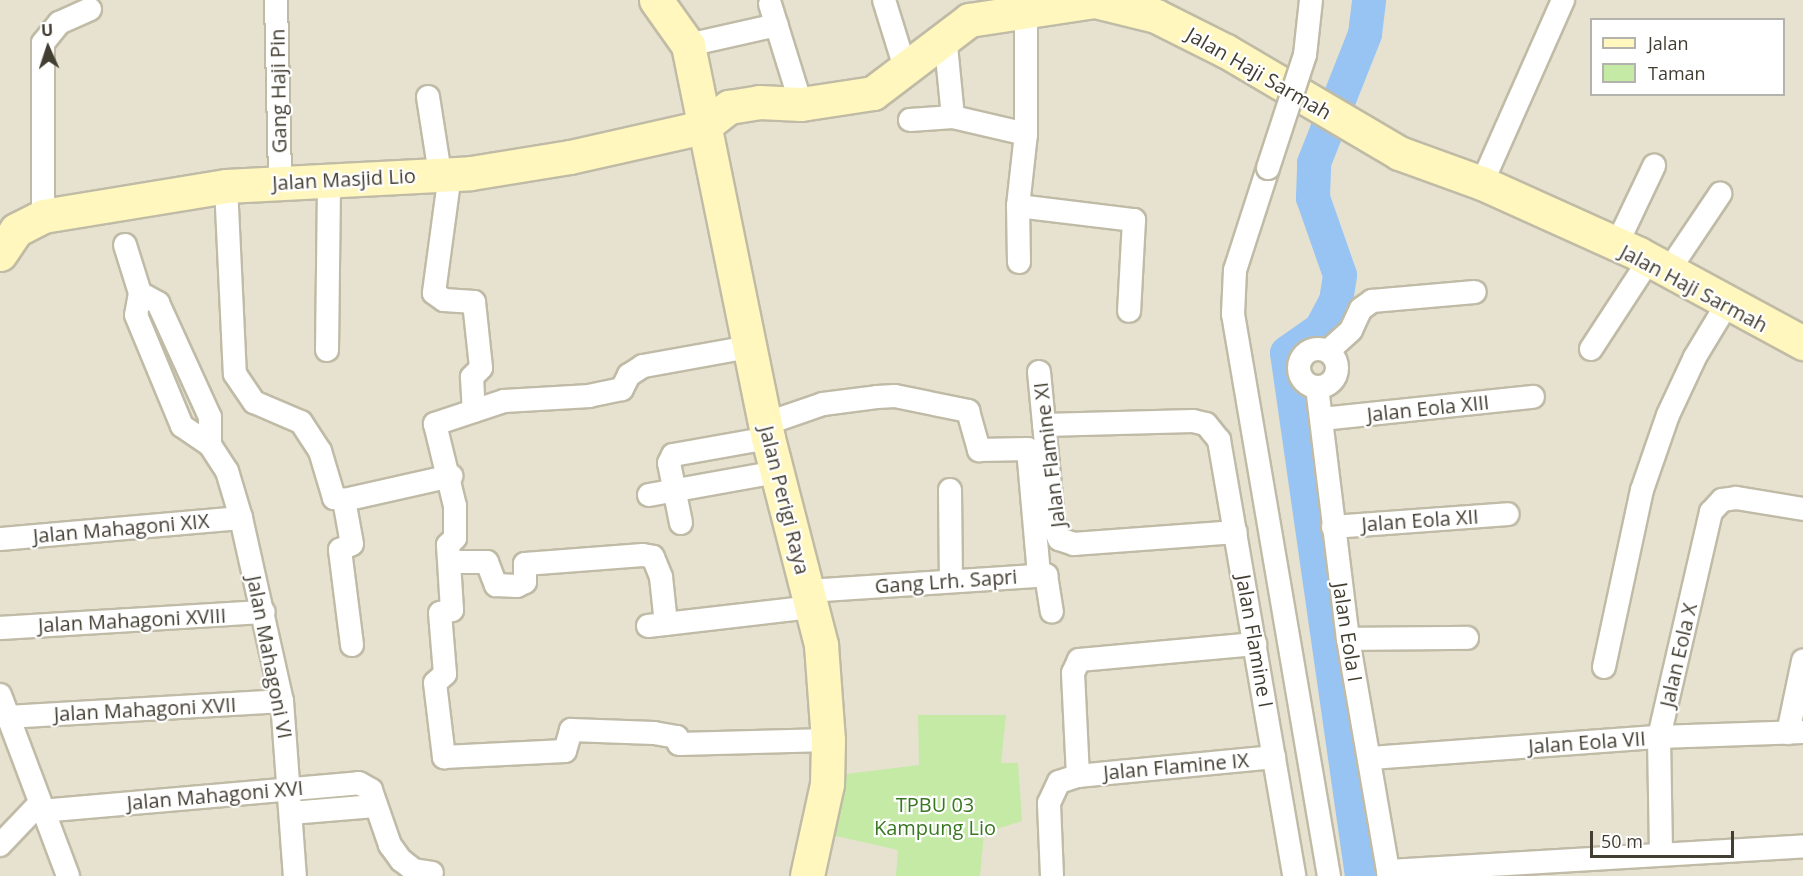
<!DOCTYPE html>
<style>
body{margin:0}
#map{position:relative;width:1803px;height:876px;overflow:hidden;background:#f2efe1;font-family:"Open Sans",sans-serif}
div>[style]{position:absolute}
.residential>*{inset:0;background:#e6e2cf}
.green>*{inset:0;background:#c4eaa6}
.river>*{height:34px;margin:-17px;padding:0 17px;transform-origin:17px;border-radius:17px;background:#98c4f4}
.roads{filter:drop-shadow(2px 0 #c0bba6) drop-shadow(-2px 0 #c0bba6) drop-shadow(0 2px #c0bba6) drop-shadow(0 -2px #c0bba6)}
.street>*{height:22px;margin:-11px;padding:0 11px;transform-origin:11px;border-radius:11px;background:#fff}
.street>.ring{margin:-11px;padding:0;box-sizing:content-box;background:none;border:22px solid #fff;border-radius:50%}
.secondary>*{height:33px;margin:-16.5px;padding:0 16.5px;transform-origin:16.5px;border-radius:16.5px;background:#fff7be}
.bridges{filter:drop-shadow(2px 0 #c0bba6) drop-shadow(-2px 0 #c0bba6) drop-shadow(0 2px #c0bba6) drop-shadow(0 -2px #c0bba6)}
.street-bridge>*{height:22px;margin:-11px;padding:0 11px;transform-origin:11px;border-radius:11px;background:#fff}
span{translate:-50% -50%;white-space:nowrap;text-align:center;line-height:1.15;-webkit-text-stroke:4.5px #fff;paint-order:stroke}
.street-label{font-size:20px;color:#433e32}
.park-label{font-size:20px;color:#397722}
.legend{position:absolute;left:1590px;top:18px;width:195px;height:78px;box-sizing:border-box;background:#fff;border:2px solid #b4b2ad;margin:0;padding:8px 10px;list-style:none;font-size:18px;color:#433e32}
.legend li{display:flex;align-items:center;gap:12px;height:30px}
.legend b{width:30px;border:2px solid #b4b2ad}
.north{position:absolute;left:18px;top:18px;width:60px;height:60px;-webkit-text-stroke:4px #fff;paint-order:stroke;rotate:357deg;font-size:16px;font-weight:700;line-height:24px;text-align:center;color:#433e32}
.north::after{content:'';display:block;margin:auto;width:21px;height:27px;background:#433e32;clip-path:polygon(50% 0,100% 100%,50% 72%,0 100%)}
.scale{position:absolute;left:1590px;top:831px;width:144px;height:27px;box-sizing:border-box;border:3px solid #433e32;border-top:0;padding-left:8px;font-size:18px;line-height:21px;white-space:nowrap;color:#433e32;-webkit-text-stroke:4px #fff;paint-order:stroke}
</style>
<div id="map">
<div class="residential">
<i style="clip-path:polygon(evenodd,0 0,1374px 0,1373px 22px,1375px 0,1803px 0,1803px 876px,0 876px,0 0,1592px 20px,1784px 20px,1784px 94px,1592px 94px,1592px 20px,0 0,1360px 70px,1361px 70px,1316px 181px,1313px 175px,1360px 70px)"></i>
</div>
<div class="green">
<i style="clip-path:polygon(918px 715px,1006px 715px,1001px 763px,1018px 763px,1022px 821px,984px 833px,980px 876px,896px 876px,898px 850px,827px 834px,838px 775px,919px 765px)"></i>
</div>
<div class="river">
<i style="left:1362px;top:876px;width:528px;rotate:-98.16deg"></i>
<i style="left:1287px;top:353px;width:42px;rotate:-35.2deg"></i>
<i style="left:1321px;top:329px;width:32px;rotate:-62deg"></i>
<i style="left:1336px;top:301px;width:26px;rotate:-81deg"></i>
<i style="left:1340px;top:275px;width:82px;rotate:-109.3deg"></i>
<i style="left:1313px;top:198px;width:35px;rotate:-88deg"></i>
<i style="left:1314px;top:163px;width:139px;rotate:-68.4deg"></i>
<i style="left:1365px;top:34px;width:34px;rotate:-83deg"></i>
</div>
<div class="roads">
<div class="street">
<i style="left:276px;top:0;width:181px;rotate:88.7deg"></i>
<i style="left:884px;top:0;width:74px;rotate:72.8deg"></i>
<i style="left:770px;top:4px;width:105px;rotate:72.8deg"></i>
<i style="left:688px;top:45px;width:91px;rotate:-12.7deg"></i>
<i style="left:428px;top:97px;width:78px;rotate:81.1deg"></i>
<i style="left:953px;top:117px;width:75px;rotate:13.1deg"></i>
<i style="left:910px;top:120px;width:43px;rotate:-4deg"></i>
<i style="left:953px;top:117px;width:82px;rotate:-95.6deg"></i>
<i style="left:1268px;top:168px;width:107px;rotate:107.9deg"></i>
<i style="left:1235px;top:270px;width:44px;rotate:92.6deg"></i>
<i style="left:1233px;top:314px;width:570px;rotate:80.31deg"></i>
<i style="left:450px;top:174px;width:120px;rotate:97.7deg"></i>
<i style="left:434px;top:293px;width:12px;rotate:35deg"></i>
<i style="left:444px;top:300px;width:30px;rotate:4deg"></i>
<i style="left:474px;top:302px;width:66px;rotate:83.9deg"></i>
<i style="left:481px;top:368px;width:13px;rotate:135deg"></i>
<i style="left:472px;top:377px;width:34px;rotate:87deg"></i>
<i style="left:1482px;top:183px;width:200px;rotate:-66.1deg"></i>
<i style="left:226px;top:186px;width:188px;rotate:87.3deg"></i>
<i style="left:235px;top:374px;width:34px;rotate:56deg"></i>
<i style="left:254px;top:402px;width:51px;rotate:23.1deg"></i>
<i style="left:301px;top:422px;width:35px;rotate:57deg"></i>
<i style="left:320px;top:451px;width:49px;rotate:73.4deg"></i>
<i style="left:334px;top:498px;width:10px;rotate:11deg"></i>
<i style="left:1018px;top:206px;width:117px;rotate:6.9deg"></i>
<i style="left:1134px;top:220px;width:91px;rotate:93.1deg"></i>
<i style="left:43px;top:216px;width:173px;rotate:-90deg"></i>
<i style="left:43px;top:43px;width:26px;rotate:-51deg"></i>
<i style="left:59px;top:23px;width:34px;rotate:-24deg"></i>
<i style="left:125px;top:245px;width:50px;rotate:72.6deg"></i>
<i style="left:140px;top:293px;width:22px;rotate:100deg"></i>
<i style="left:136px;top:315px;width:120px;rotate:67.5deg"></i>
<i style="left:182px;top:426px;width:34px;rotate:34deg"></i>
<i style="left:210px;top:445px;width:31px;rotate:57deg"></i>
<i style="left:227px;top:471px;width:49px;rotate:73.4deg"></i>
<i style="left:241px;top:518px;width:188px;rotate:77.4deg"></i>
<i style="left:282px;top:701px;width:175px;rotate:85.8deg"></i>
<i style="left:1616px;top:246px;width:89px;rotate:-64.6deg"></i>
<i style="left:1019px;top:262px;width:56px;rotate:-91deg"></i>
<i style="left:1018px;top:206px;width:72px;rotate:-83.7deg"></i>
<i style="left:1026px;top:134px;width:123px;rotate:-90deg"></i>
<i style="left:1669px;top:270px;width:92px;rotate:-56.1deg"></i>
<i style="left:140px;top:293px;width:21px;rotate:29deg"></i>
<i style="left:158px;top:303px;width:125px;rotate:65.5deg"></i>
<i style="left:210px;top:417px;width:28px;rotate:90deg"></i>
<i style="left:749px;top:347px;width:108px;rotate:169.8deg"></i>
<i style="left:643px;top:366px;width:17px;rotate:147deg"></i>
<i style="left:629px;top:375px;width:16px;rotate:117deg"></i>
<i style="left:622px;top:389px;width:33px;rotate:168deg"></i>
<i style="left:590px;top:396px;width:86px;rotate:176.7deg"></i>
<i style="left:504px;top:401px;width:73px;rotate:161.6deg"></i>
<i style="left:435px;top:424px;width:84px;rotate:76.3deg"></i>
<i style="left:455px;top:506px;width:32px;rotate:90deg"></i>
<i style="left:455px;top:538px;width:10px;rotate:135deg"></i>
<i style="left:448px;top:545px;width:65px;rotate:86.5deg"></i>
<i style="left:452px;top:610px;width:12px;rotate:166deg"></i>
<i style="left:440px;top:613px;width:61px;rotate:85.3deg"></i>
<i style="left:445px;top:674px;width:13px;rotate:138deg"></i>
<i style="left:435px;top:683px;width:75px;rotate:83.1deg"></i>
<i style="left:444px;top:757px;width:121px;rotate:-2.8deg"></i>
<i style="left:565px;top:751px;width:22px;rotate:-74deg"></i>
<i style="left:571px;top:730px;width:83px;rotate:2.1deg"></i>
<i style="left:654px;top:733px;width:23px;rotate:10deg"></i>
<i style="left:677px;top:737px;width:7px;rotate:74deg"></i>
<i style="left:679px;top:744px;width:149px;rotate:-1.5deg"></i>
<i class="ring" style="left:1299px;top:349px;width:16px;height:16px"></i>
<i style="left:1591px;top:349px;width:106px;rotate:-56.9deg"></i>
<i style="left:327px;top:350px;width:172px;rotate:-89.3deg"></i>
<i style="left:1328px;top:351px;width:31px;rotate:-42deg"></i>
<i style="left:1351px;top:330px;width:23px;rotate:-65deg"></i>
<i style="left:1361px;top:309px;width:14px;rotate:-36deg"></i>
<i style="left:1372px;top:301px;width:103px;rotate:-5deg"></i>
<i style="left:1039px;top:372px;width:156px;rotate:84.5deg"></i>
<i style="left:1054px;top:527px;width:13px;rotate:67deg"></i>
<i style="left:1059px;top:539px;width:16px;rotate:18deg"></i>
<i style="left:1074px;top:544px;width:162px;rotate:-4.2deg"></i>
<i style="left:1317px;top:387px;width:254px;rotate:83deg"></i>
<i style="left:1348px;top:639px;width:241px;rotate:80.2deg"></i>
<i style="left:1322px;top:419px;width:212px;rotate:-6deg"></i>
<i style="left:765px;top:424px;width:61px;rotate:-19deg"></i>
<i style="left:823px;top:404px;width:54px;rotate:-7.4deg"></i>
<i style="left:877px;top:397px;width:18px;rotate:-3deg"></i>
<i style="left:895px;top:396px;width:75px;rotate:11.6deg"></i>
<i style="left:968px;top:411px;width:41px;rotate:74.2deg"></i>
<i style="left:979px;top:450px;width:49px;rotate:-1.2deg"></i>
<i style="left:1028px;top:449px;width:126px;rotate:85deg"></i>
<i style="left:1044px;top:425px;width:149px;rotate:-1.5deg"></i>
<i style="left:1193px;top:421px;width:13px;rotate:13deg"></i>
<i style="left:1206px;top:424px;width:21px;rotate:51deg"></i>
<i style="left:1219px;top:440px;width:442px;rotate:80.2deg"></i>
<i style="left:950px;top:490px;width:91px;rotate:89.4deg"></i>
<i style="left:649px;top:495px;width:130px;rotate:-10.2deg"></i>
<i style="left:681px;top:523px;width:61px;rotate:-101.3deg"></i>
<i style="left:669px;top:463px;width:9px;rotate:-63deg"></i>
<i style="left:673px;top:455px;width:97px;rotate:-10.1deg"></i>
<i style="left:1333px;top:527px;width:175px;rotate:-4.2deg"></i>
<i style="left:0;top:539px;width:242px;rotate:-5deg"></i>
<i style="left:450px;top:562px;width:37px"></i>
<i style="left:487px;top:562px;width:25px;rotate:69deg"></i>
<i style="left:496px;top:585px;width:21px;rotate:3deg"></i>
<i style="left:517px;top:586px;width:9px;rotate:-27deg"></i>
<i style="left:525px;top:582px;width:18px;rotate:-90deg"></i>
<i style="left:525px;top:564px;width:118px;rotate:-4.4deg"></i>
<i style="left:643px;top:555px;width:10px;rotate:11deg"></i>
<i style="left:653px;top:557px;width:22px;rotate:68deg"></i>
<i style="left:661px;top:577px;width:47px;rotate:83.9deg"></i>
<i style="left:808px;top:591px;width:239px;rotate:-3.8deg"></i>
<i style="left:1046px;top:575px;width:37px;rotate:81deg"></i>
<i style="left:648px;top:626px;width:164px;rotate:-6.6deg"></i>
<i style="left:0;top:628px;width:264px;rotate:-3.5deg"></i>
<i style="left:1348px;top:639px;width:119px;rotate:-0.5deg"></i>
<i style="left:352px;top:645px;width:96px;rotate:-97.2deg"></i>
<i style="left:340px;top:550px;width:13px;rotate:-27deg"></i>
<i style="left:352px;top:544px;width:45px;rotate:-100.3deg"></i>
<i style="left:344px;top:500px;width:110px;rotate:-12.6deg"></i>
<i style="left:1604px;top:667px;width:181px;rotate:-77.9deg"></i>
<i style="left:1642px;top:490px;width:79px;rotate:-70.9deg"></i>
<i style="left:1668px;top:415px;width:64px;rotate:-65deg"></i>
<i style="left:1695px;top:357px;width:62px;rotate:-58.9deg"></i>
<i style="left:0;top:695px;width:193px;rotate:69.4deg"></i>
<i style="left:7px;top:717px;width:275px;rotate:-3.3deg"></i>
<i style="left:1788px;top:733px;width:74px;rotate:-78.2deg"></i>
<i style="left:1371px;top:758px;width:289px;rotate:-4.2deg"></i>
<i style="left:1659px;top:737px;width:144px;rotate:-2deg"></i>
<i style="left:1078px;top:776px;width:197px;rotate:-5.5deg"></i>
<i style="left:41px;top:811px;width:319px;rotate:-5deg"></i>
<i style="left:359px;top:783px;width:14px;rotate:30deg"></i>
<i style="left:371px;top:790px;width:58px;rotate:70.9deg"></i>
<i style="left:390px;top:845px;width:19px;rotate:54deg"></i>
<i style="left:401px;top:860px;width:16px;rotate:38deg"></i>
<i style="left:414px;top:870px;width:18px;rotate:9deg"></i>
<i style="left:291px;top:813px;width:84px;rotate:-4.8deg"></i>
<i style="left:0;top:845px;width:57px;rotate:-46.4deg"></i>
<i style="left:1661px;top:852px;width:115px;rotate:-91deg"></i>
<i style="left:1659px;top:737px;width:231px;rotate:-77deg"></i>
<i style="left:1711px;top:512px;width:16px;rotate:-47deg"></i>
<i style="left:1722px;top:500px;width:14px;rotate:-8deg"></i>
<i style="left:1736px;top:498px;width:68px;rotate:9.3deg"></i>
<i style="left:1388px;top:871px;width:416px;rotate:-3.4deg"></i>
<i style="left:1052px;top:876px;width:73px;rotate:-92.4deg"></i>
<i style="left:1049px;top:803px;width:23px;rotate:-65deg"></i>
<i style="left:1059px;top:782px;width:20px;rotate:-18deg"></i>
<i style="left:1078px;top:776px;width:103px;rotate:-92.8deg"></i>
<i style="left:1073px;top:673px;width:14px;rotate:-65deg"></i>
<i style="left:1079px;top:660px;width:177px;rotate:-5.2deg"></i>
</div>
<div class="secondary">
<i style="left:656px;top:0;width:55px;rotate:54.6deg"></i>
<i style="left:688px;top:45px;width:401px;rotate:78.5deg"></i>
<i style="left:768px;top:438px;width:214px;rotate:75.6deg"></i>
<i style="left:821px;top:645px;width:95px;rotate:85.8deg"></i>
<i style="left:828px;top:740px;width:44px;rotate:91.3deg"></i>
<i style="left:827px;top:784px;width:94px;rotate:102.3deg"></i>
<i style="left:0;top:254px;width:29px;rotate:-56deg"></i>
<i style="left:16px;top:230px;width:30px;rotate:-27deg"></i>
<i style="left:43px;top:216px;width:185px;rotate:-9.3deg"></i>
<i style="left:226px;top:186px;width:245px;rotate:-3deg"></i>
<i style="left:471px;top:173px;width:100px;rotate:-9.2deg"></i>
<i style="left:570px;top:157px;width:136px;rotate:-12.7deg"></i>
<i style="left:703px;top:127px;width:33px;rotate:-38deg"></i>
<i style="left:729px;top:107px;width:30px;rotate:-9deg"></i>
<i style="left:759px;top:102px;width:42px;rotate:2.7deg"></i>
<i style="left:801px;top:104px;width:73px;rotate:-8.7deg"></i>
<i style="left:873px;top:93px;width:121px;rotate:-37.2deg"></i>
<i style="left:969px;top:20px;width:127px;rotate:-8.6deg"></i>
<i style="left:1095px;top:1px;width:63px;rotate:13.8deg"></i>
<i style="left:1156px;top:16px;width:78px;rotate:26.6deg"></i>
<i style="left:1226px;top:51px;width:201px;rotate:30.5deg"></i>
<i style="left:1399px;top:153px;width:88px;rotate:19.9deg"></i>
<i style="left:1482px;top:183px;width:172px;rotate:24.3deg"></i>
<i style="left:1639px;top:254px;width:187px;rotate:28.5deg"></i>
</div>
</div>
<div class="bridges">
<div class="street-bridge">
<i style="left:1268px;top:168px;width:119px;rotate:-71.9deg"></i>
<i style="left:1305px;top:55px;width:55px;rotate:-83.8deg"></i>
</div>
</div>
<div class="street-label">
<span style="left:1259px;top:73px;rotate:30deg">Jalan Haji Sarmah</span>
<span style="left:278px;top:91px;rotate:-91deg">Gang Haji Pin</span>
<span style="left:344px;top:179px;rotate:-3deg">Jalan Masjid Lio</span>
<span style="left:1694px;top:288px;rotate:28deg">Jalan Haji Sarmah</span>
<span style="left:1428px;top:408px;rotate:-6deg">Jalan Eola XIII</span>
<span style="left:1049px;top:455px;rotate:-97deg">Jalan Flamine XI</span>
<span style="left:785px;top:500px;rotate:76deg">Jalan Perigi Raya</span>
<span style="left:1420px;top:520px;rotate:-4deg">Jalan Eola XII</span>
<span style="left:121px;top:528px;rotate:-5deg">Jalan Mahagoni XIX</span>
<span style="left:946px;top:581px;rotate:-4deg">Gang Lrh. Sapri</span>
<span style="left:132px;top:620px;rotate:-3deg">Jalan Mahagoni XVIII</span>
<span style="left:1348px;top:632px;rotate:81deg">Jalan Eola I</span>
<span style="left:1255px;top:641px;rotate:80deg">Jalan Flamine I</span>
<span style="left:1678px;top:655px;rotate:-77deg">Jalan Eola X</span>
<span style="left:270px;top:657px;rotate:79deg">Jalan Mahagoni VI</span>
<span style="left:145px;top:709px;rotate:-3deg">Jalan Mahagoni XVII</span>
<span style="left:1587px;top:742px;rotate:-4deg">Jalan Eola VII</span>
<span style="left:1176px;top:766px;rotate:-5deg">Jalan Flamine IX</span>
<span style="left:215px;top:795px;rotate:-5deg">Jalan Mahagoni XVI</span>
</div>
<div class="park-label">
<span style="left:935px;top:816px">TPBU 03<br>Kampung Lio</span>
</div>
<ul class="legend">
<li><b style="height:8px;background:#fff7be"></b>Jalan</li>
<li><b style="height:16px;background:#c4eaa6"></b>Taman</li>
</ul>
<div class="north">U</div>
<div class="scale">50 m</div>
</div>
